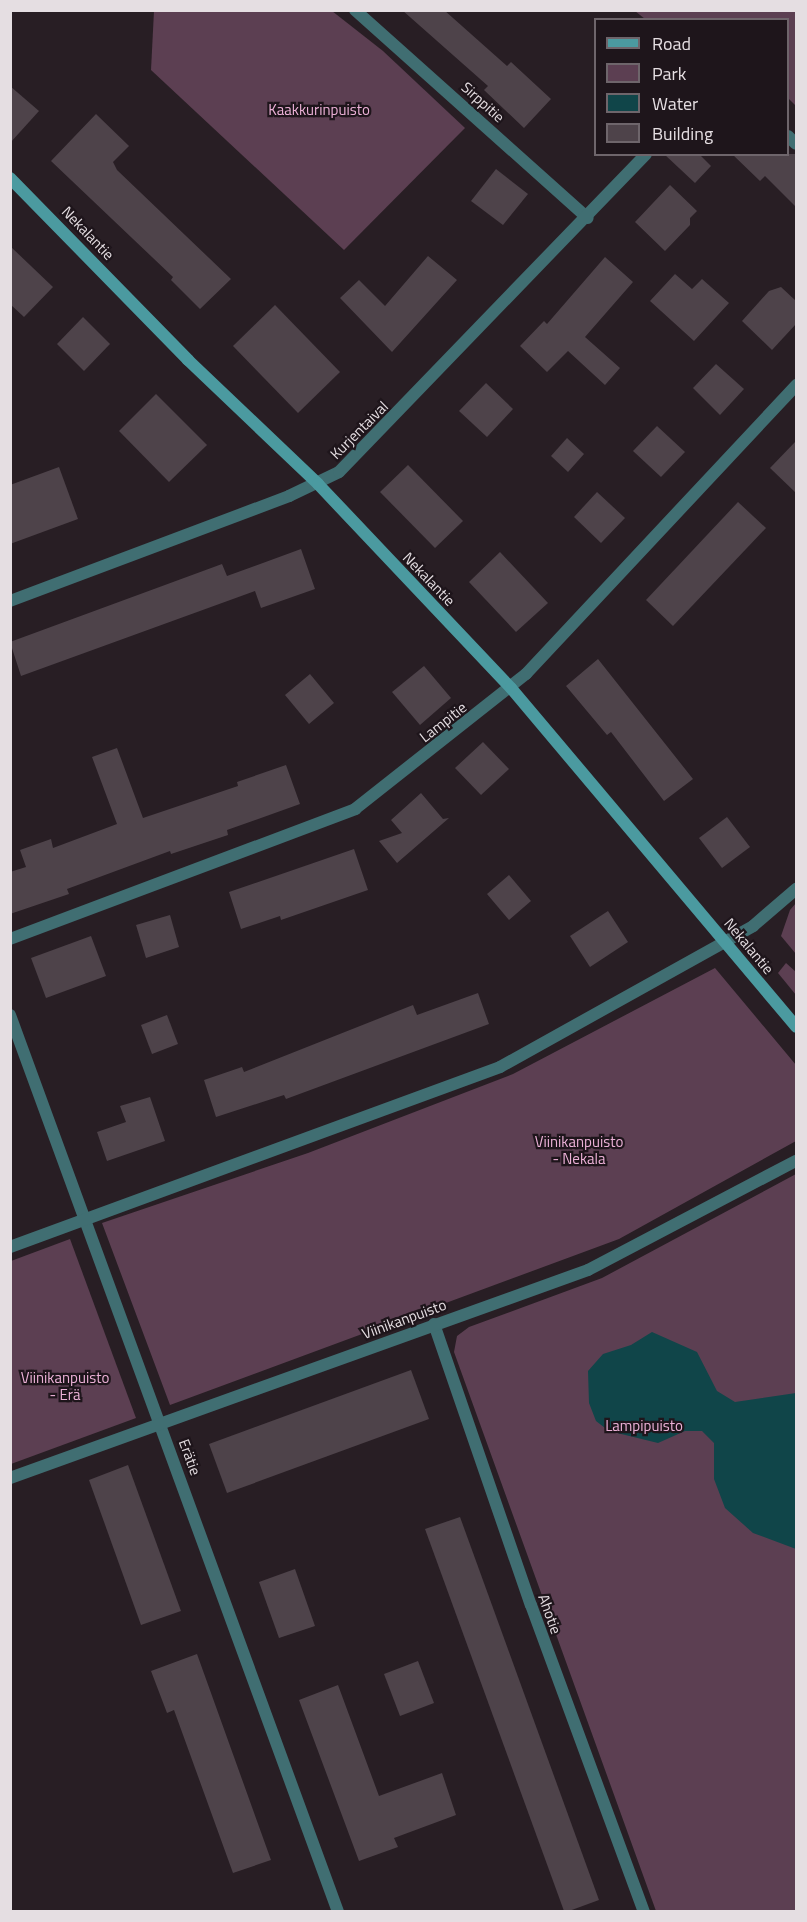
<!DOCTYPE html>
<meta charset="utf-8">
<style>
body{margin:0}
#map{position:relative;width:807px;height:1922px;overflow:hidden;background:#281e24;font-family:"Titillium Web",sans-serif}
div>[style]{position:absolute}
.green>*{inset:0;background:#5c3f52}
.water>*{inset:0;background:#104549}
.building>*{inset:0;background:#4e434a}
.street>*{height:12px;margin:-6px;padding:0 6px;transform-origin:6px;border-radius:6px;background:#406e72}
.secondary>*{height:12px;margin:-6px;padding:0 6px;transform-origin:6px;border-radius:6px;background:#4b9aa0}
span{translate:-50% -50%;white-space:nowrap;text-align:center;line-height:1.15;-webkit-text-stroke:4.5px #1e151b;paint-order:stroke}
.street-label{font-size:15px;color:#e5dee2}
.park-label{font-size:15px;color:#ecb1d7}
.frame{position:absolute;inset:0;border:12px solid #e5dee2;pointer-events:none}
.legend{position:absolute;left:594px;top:18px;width:195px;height:138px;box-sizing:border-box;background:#1e151b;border:2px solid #6e656b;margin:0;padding:8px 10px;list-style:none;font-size:18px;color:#e5dee2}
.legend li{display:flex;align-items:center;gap:12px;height:30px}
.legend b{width:30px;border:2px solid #6e656b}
</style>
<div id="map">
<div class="green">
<i style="clip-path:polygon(154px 11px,332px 11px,383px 51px,465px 128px,344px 250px,151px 70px)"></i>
<i style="clip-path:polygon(635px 11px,796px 11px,796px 106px,788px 98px,788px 20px,645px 19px)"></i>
<i style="clip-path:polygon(796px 903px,796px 954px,781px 936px,790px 910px)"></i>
<i style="clip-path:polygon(786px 963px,796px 972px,796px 995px,778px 973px)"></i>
<i style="clip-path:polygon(715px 968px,796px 1065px,796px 1141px,619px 1239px,170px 1405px,102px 1223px,308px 1153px,513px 1074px)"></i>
<i style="clip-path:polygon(796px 1174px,796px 1911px,656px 1911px,454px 1352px,457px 1336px,469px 1327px,602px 1278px)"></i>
<i style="clip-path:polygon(70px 1239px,136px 1418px,11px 1464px,11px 1261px)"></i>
</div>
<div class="water">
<i style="clip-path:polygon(652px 1332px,697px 1352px,717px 1391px,735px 1402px,796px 1393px,796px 1549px,753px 1533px,725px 1508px,714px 1479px,714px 1443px,702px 1431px,685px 1431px,658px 1443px,609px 1431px,596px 1421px,589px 1403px,588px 1371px,603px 1354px,631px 1345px)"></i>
</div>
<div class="building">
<i style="clip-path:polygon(402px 10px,444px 10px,507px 66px,511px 62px,551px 99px,524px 128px,484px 90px,488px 86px)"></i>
<i style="clip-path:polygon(10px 86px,39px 111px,10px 143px)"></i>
<i style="clip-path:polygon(96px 114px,129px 146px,113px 162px,117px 170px,231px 279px,200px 309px,171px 280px,173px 277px,51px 161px)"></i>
<i style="clip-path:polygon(664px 154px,699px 154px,711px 166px,695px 183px)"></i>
<i style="clip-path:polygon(732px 154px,796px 154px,796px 207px,765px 176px,760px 181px)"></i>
<i style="clip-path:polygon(496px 169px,528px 194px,503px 225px,471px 201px)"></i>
<i style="clip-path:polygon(670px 185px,697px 211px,690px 218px,690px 225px,665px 251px,635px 222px)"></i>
<i style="clip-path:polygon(10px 246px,53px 287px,24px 317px,10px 304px)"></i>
<i style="clip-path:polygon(428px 256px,457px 280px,392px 352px,340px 298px,359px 280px,385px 306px)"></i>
<i style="clip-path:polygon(605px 257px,633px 282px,585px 337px,620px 368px,605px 385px,568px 351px,547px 372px,520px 346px,544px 321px,547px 324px)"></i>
<i style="clip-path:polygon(675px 274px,692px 289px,702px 279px,729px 303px,694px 341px,650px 301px)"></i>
<i style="clip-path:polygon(781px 287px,796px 301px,796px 324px,772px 350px,742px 321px,769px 291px)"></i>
<i style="clip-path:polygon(275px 305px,340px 372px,298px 413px,233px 346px)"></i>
<i style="clip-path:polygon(83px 317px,110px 344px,84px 371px,57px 344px)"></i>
<i style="clip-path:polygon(716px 364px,744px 389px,720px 415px,693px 388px)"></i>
<i style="clip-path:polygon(486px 383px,513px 409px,487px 437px,459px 411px)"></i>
<i style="clip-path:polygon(156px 394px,207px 445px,169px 482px,119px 431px)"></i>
<i style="clip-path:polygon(657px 426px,685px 452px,661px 477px,633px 451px)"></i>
<i style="clip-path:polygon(567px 438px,584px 454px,568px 472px,551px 456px)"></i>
<i style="clip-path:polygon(796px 441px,796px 493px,770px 468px)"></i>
<i style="clip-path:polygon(408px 465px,463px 521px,435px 548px,380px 492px)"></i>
<i style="clip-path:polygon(59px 467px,78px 519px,10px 544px,10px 485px)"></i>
<i style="clip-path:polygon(597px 492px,625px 518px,601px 543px,574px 517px)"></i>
<i style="clip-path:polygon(738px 502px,766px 528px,673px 626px,646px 600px)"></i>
<i style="clip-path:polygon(301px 549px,315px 589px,261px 608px,255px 591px,21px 676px,10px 642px,222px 564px,227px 576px)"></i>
<i style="clip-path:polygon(500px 552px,548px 603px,516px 632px,469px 582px)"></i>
<i style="clip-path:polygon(598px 659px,693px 779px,664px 801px,611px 732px,607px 735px,566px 686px)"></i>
<i style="clip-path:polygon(424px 666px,451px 698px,420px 725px,392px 692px)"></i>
<i style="clip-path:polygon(310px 674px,334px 703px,309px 724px,285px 695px)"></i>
<i style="clip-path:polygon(483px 742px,509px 769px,481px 795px,455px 768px)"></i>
<i style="clip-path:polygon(117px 748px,143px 818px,238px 786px,237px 782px,286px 765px,300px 804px,227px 830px,228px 835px,171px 854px,170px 851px,67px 889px,69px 894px,10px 914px,10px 872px,26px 867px,20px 850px,51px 839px,53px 848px,117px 824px,92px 757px)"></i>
<i style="clip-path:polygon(421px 793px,443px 819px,449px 818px,397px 863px,379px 841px,402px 833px,391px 820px)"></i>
<i style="clip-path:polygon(727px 817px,750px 847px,722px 868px,699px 838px)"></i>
<i style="clip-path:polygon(354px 849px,368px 890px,281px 920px,280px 916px,241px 929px,229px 892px)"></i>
<i style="clip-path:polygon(509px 875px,531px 901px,509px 920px,487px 894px)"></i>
<i style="clip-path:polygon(608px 911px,628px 942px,590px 967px,570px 936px)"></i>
<i style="clip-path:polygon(170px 915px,179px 947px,146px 958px,136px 925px)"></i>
<i style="clip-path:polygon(91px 936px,106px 976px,46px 998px,31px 958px)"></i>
<i style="clip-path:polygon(478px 993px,489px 1024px,286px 1099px,284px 1095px,216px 1117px,204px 1080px,242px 1067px,244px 1072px,413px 1005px,417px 1015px)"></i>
<i style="clip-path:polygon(167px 1015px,178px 1044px,152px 1054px,141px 1025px)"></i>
<i style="clip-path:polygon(150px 1097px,165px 1141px,107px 1161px,97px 1132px,126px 1122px,120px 1106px)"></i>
<i style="clip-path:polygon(411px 1370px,429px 1419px,227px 1493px,209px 1444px)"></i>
<i style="clip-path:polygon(128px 1465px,181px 1611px,141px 1625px,89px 1480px)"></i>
<i style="clip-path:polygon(460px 1517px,599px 1900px,569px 1911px,564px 1911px,425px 1529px)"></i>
<i style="clip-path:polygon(295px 1569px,315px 1626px,279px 1638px,259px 1582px)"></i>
<i style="clip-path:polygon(197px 1654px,271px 1860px,233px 1873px,174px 1710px,167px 1713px,151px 1671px)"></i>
<i style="clip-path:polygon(418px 1661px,434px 1703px,400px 1716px,384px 1674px)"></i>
<i style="clip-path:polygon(338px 1685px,379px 1796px,442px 1773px,456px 1815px,394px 1838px,398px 1847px,359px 1861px,299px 1700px)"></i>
</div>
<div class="street">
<i style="left:355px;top:10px;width:312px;rotate:41.8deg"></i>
<i style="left:788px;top:136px;width:11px;rotate:45deg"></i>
<i style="left:10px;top:601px;width:298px;rotate:-20.6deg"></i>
<i style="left:289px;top:496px;width:55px;rotate:-25.6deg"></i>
<i style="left:339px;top:472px;width:442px;rotate:-46deg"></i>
<i style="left:10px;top:939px;width:369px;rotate:-20.6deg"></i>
<i style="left:355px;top:809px;width:218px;rotate:-38.3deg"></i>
<i style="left:526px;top:674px;width:396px;rotate:-46.9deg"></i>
<i style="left:10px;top:1015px;width:955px;rotate:69.91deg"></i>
<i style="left:10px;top:1247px;width:522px;rotate:-20.17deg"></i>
<i style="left:500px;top:1067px;width:290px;rotate:-29.1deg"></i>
<i style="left:753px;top:926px;width:57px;rotate:-40.7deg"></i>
<i style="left:434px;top:1324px;width:297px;rotate:71deg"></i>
<i style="left:531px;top:1605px;width:327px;rotate:69.8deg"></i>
<i style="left:10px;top:1478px;width:614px;rotate:-19.79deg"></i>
<i style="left:588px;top:1270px;width:235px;rotate:-27.7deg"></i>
</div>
<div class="secondary">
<i style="left:10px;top:178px;width:255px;rotate:45.6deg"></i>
<i style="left:188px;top:360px;width:180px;rotate:43.6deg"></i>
<i style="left:318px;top:484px;width:281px;rotate:46.6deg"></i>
<i style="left:511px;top:688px;width:443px;rotate:49.9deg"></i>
</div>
<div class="street-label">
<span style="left:483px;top:102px;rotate:42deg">Sirppitie</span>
<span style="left:88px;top:233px;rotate:46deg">Nekalantie</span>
<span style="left:359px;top:430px;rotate:-45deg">Kurjentaival</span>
<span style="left:429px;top:579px;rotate:46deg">Nekalantie</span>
<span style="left:443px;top:722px;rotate:-38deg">Lampitie</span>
<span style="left:749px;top:946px;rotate:50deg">Nekalantie</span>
<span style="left:404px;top:1319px;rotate:-20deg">Viinikanpuisto</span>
<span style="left:190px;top:1457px;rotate:70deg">Erätie</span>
<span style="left:550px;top:1614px;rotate:70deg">Ahotie</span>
</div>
<div class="park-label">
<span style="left:319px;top:110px">Kaakkurinpuisto</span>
<span style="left:579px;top:1150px">Viinikanpuisto<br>- Nekala</span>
<span style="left:65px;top:1386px">Viinikanpuisto<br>- Erä</span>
<span style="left:644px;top:1426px">Lampipuisto</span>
</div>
<div class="frame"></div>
<ul class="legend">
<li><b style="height:8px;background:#4b9aa0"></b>Road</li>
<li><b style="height:16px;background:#5c3f52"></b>Park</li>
<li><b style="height:16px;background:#104549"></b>Water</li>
<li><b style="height:16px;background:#4e434a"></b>Building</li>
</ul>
</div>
